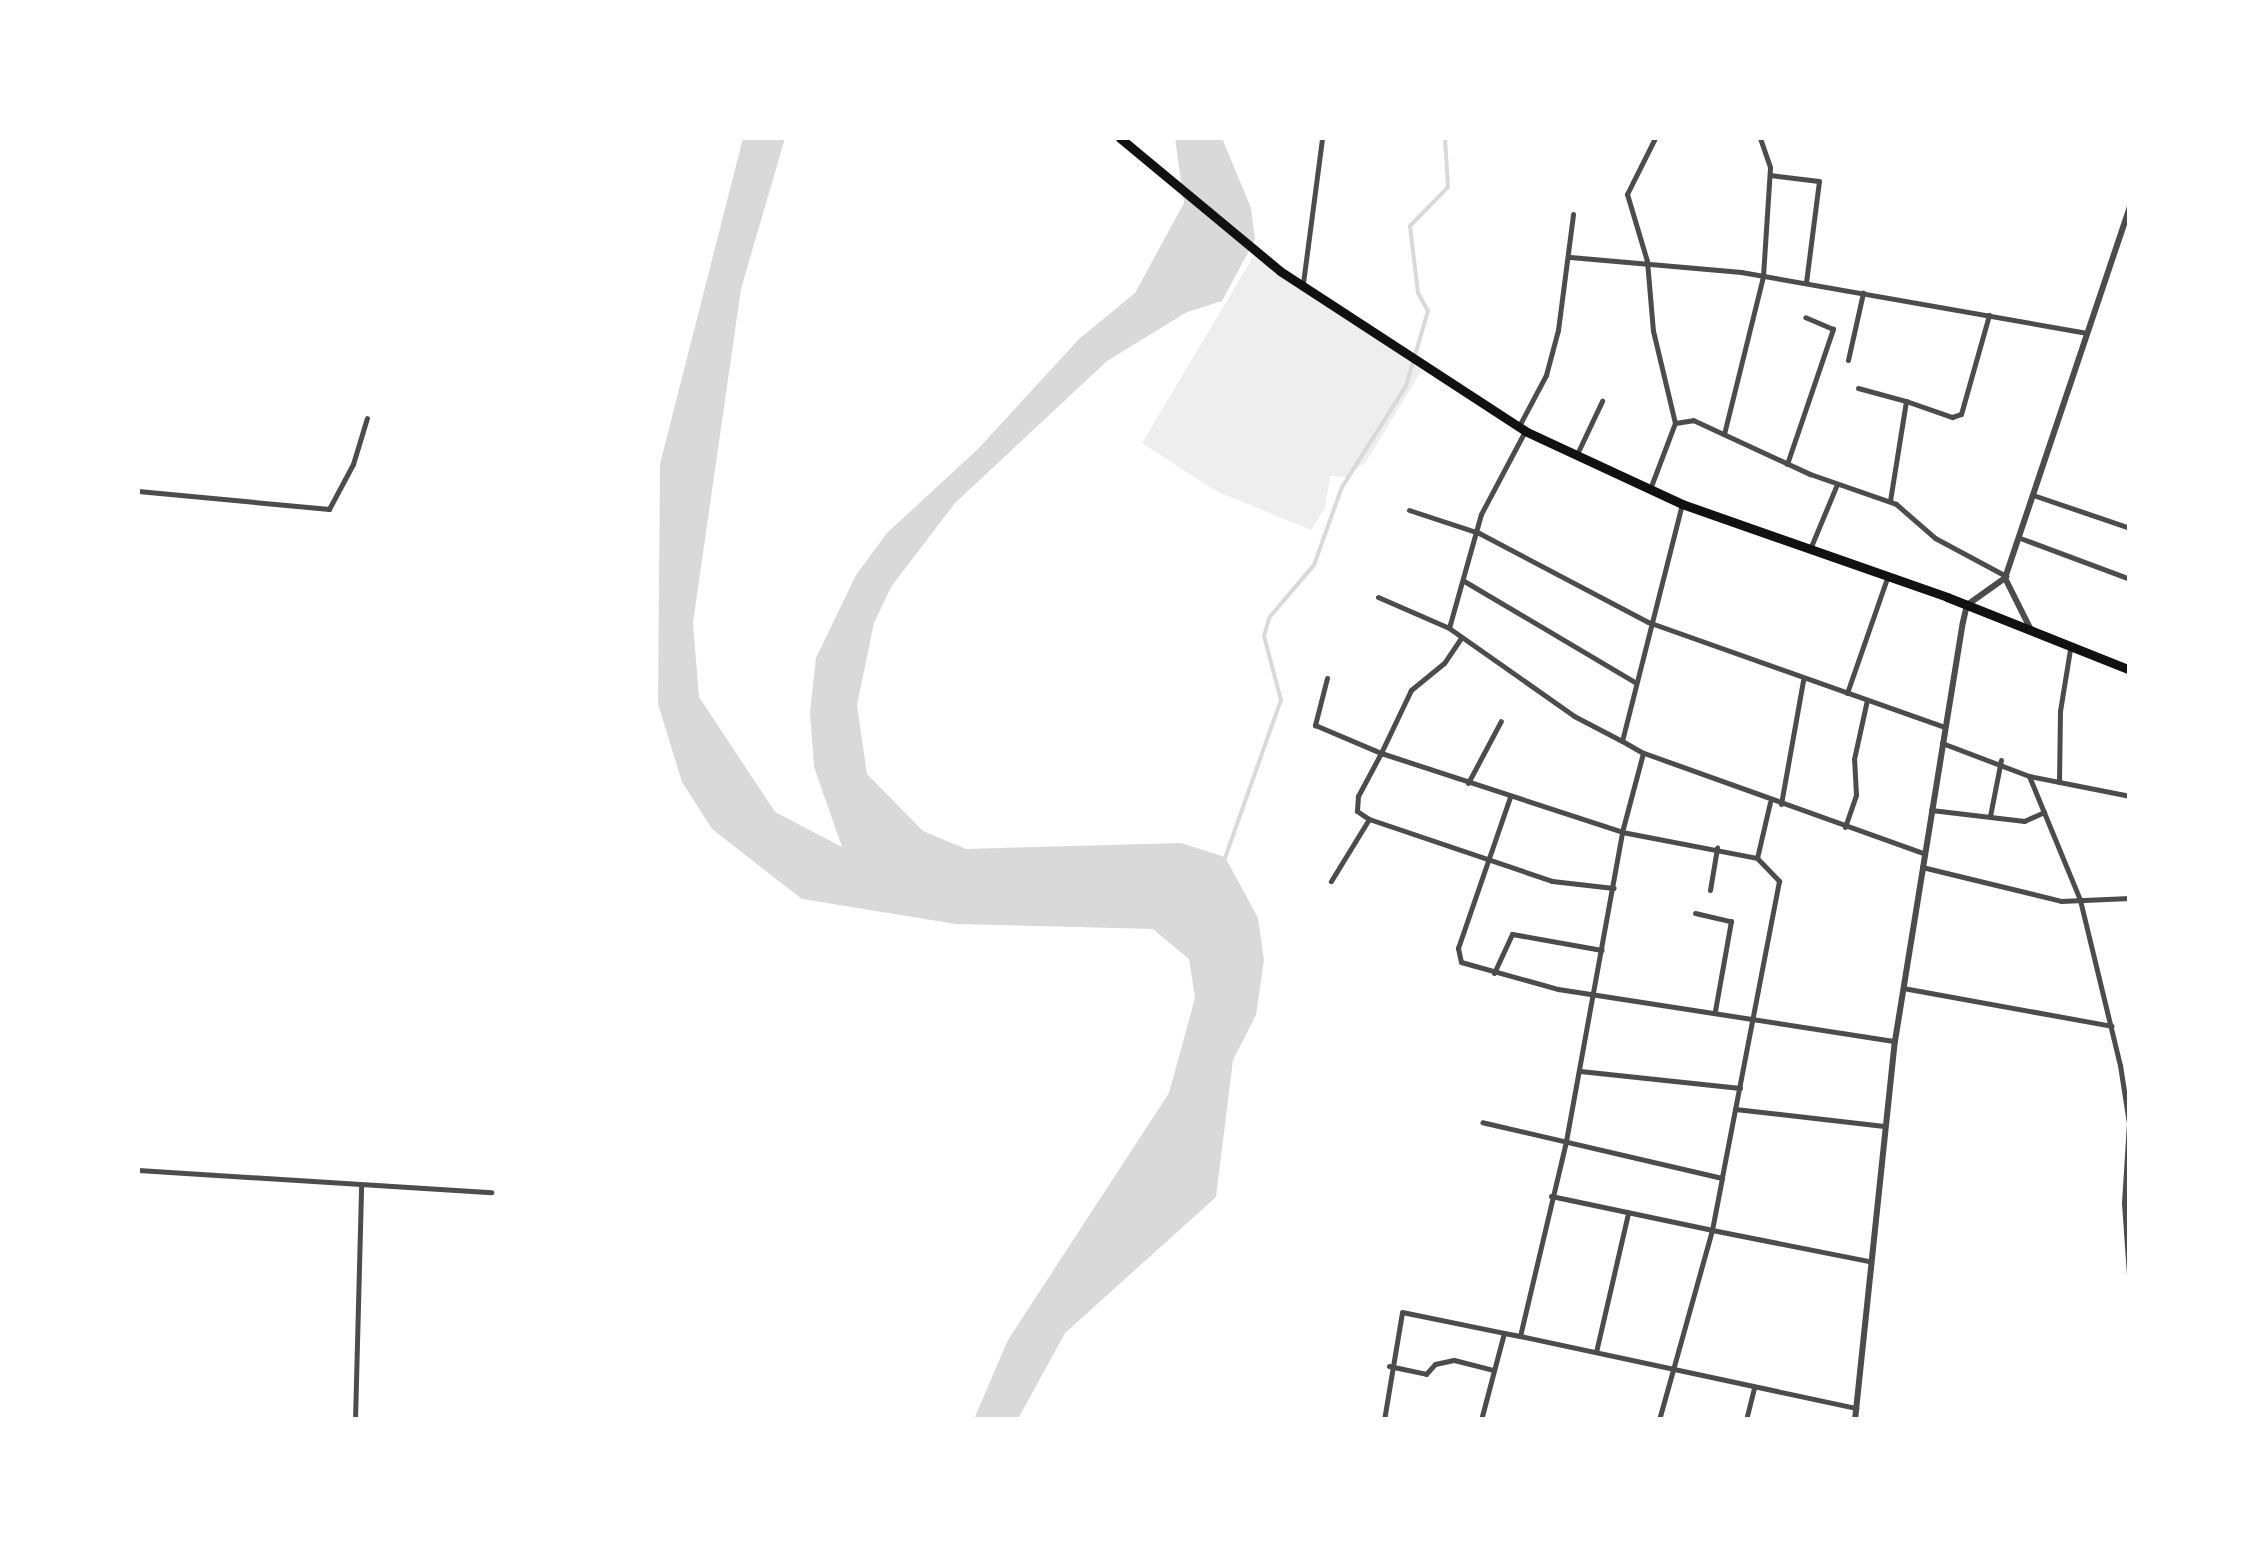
<!DOCTYPE html>
<style>
body{margin:0}
#map{position:relative;width:2267px;height:1557px;overflow:hidden;background:#fff;font-family:"Roboto Serif",serif}
div>[style]{position:absolute}
.green>*{inset:0;background:#eee}
.water>*{inset:0;background:#d9d9d9}
.stream>*{height:4px;margin:-2px;padding:0 2px;transform-origin:2px;border-radius:2px;background:#d9d9d9}
.minor>*{height:5px;margin:-2.5px;padding:0 2.5px;transform-origin:2.5px;border-radius:2.5px;background:#4c4c4c}
.tertiary>*{height:6px;margin:-3px;padding:0 3px;transform-origin:3px;border-radius:3px;background:#4c4c4c}
.trunk>*{height:9px;margin:-4.5px;padding:0 4.5px;transform-origin:4.5px;border-radius:4.5px;background:#111}
span{translate:-50% -50%;white-space:nowrap;text-align:center;line-height:1.15;-webkit-text-stroke:10px #fff;paint-order:stroke}
.frame{position:absolute;inset:0;border:140px solid #fff;pointer-events:none}
</style>
<div id="map">
<div class="green">
<i style="clip-path:polygon(1256px 252px,1422px 370px,1366px 462px,1345px 477px,1330px 476px,1325px 508px,1311px 530px,1216px 491px,1142px 443px)"></i>
</div>
<div class="water">
<i style="clip-path:polygon(743px 138px,785px 138px,741px 289px,693px 623px,699px 697px,775px 812px,842px 847px,814px 767px,810px 712px,816px 658px,856px 575px,887px 533px,978px 449px,1079px 339px,1135px 293px,1184px 203px,1175px 138px,1222px 138px,1251px 208px,1255px 239px,1222px 301px,1187px 312px,1107px 361px,955px 503px,891px 587px,874px 623px,857px 705px,867px 774px,923px 831px,966px 849px,1181px 843px,1225px 857px,1258px 918px,1264px 960px,1256px 1015px,1233px 1060px,1216px 1197px,1065px 1333px,1018px 1419px,974px 1419px,1008px 1340px,1169px 1093px,1195px 998px,1189px 959px,1153px 929px,956px 924px,802px 899px,712px 829px,682px 782px,658px 704px,660px 464px)"></i>
</div>
<div class="stream">
<i style="left:1225px;top:858px;width:168px;rotate:-70.5deg"></i>
<i style="left:1281px;top:700px;width:66px;rotate:-104.9deg"></i>
<i style="left:1264px;top:636px;width:19px;rotate:-74deg"></i>
<i style="left:1269px;top:618px;width:70px;rotate:-49.7deg"></i>
<i style="left:1314px;top:565px;width:83px;rotate:-70.3deg"></i>
<i style="left:1342px;top:487px;width:120px;rotate:-57.6deg"></i>
<i style="left:1406px;top:386px;width:78px;rotate:-73.7deg"></i>
<i style="left:1428px;top:311px;width:21px;rotate:-119deg"></i>
<i style="left:1418px;top:293px;width:67px;rotate:-96.8deg"></i>
<i style="left:1410px;top:226px;width:54px;rotate:-45.7deg"></i>
<i style="left:1448px;top:187px;width:49px;rotate:-93.5deg"></i>
</div>
<div class="minor">
<i style="left:1770px;top:175px;width:49px;rotate:7deg"></i>
<i style="left:1819px;top:181px;width:102px;rotate:97.3deg"></i>
<i style="left:1570px;top:257px;width:172px;rotate:5deg"></i>
<i style="left:1741px;top:272px;width:350px;rotate:10deg"></i>
<i style="left:1303px;top:283px;width:146px;rotate:-82.5deg"></i>
<i style="left:1848px;top:360px;width:69px;rotate:-77.4deg"></i>
<i style="left:1858px;top:388px;width:50px;rotate:15.2deg"></i>
<i style="left:1906px;top:401px;width:101px;rotate:99.1deg"></i>
<i style="left:1906px;top:401px;width:49px;rotate:19.2deg"></i>
<i style="left:1952px;top:417px;width:9px;rotate:-18deg"></i>
<i style="left:1961px;top:414px;width:103px;rotate:-74.2deg"></i>
<i style="left:1675px;top:423px;width:18px;rotate:-9deg"></i>
<i style="left:1693px;top:420px;width:129px;rotate:24.8deg"></i>
<i style="left:1810px;top:474px;width:91px;rotate:19.2deg"></i>
<i style="left:1896px;top:504px;width:52px;rotate:41.1deg"></i>
<i style="left:1935px;top:538px;width:81px;rotate:28.2deg"></i>
<i style="left:1519px;top:426px;width:58px;rotate:-62.1deg"></i>
<i style="left:1546px;top:375px;width:47px;rotate:-75.1deg"></i>
<i style="left:1558px;top:330px;width:117px;rotate:-82.6deg"></i>
<i style="left:1525px;top:431px;width:94px;rotate:117.9deg"></i>
<i style="left:1481px;top:514px;width:118px;rotate:105.7deg"></i>
<i style="left:1449px;top:628px;width:153px;rotate:35.1deg"></i>
<i style="left:1574px;top:716px;width:54px;rotate:27.5deg"></i>
<i style="left:1724px;top:434px;width:163px;rotate:-76.1deg"></i>
<i style="left:1763px;top:276px;width:109px;rotate:-86.3deg"></i>
<i style="left:1770px;top:167px;width:31px;rotate:-109deg"></i>
<i style="left:1577px;top:454px;width:59px;rotate:-64.7deg"></i>
<i style="left:1787px;top:464px;width:143px;rotate:-71.2deg"></i>
<i style="left:1833px;top:329px;width:30px;rotate:-157deg"></i>
<i style="left:1650px;top:489px;width:71px;rotate:-69.3deg"></i>
<i style="left:1675px;top:423px;width:95px;rotate:-103.4deg"></i>
<i style="left:1653px;top:331px;width:70px;rotate:-94.9deg"></i>
<i style="left:1647px;top:261px;width:70px;rotate:-106.6deg"></i>
<i style="left:1627px;top:194px;width:63px;rotate:-63.4deg"></i>
<i style="left:138px;top:491px;width:192px;rotate:5.4deg"></i>
<i style="left:329px;top:509px;width:51px;rotate:-61.9deg"></i>
<i style="left:353px;top:464px;width:48px;rotate:-73.1deg"></i>
<i style="left:2033px;top:495px;width:102px;rotate:18.8deg"></i>
<i style="left:1409px;top:510px;width:74px;rotate:18.2deg"></i>
<i style="left:1479px;top:533px;width:191px;rotate:27.8deg"></i>
<i style="left:1648px;top:622px;width:315px;rotate:19.5deg"></i>
<i style="left:2020px;top:538px;width:117px;rotate:20.4deg"></i>
<i style="left:1810px;top:549px;width:70px;rotate:-67.4deg"></i>
<i style="left:1464px;top:581px;width:199px;rotate:30.6deg"></i>
<i style="left:1378px;top:597px;width:77px;rotate:23.6deg"></i>
<i style="left:1461px;top:638px;width:30px;rotate:124deg"></i>
<i style="left:1444px;top:663px;width:43px;rotate:140.7deg"></i>
<i style="left:1411px;top:690px;width:70px;rotate:115.5deg"></i>
<i style="left:1381px;top:753px;width:254px;rotate:18.1deg"></i>
<i style="left:1622px;top:832px;width:137px;rotate:10.9deg"></i>
<i style="left:1757px;top:858px;width:32px;rotate:46deg"></i>
<i style="left:1779px;top:881px;width:302px;rotate:100.9deg"></i>
<i style="left:1722px;top:1178px;width:246px;rotate:-166.9deg"></i>
<i style="left:1327px;top:678px;width:49px;rotate:104.3deg"></i>
<i style="left:1315px;top:725px;width:72px;rotate:23deg"></i>
<i style="left:1381px;top:753px;width:49px;rotate:118.1deg"></i>
<i style="left:1358px;top:796px;width:15px;rotate:94deg"></i>
<i style="left:1357px;top:811px;width:14px;rotate:34deg"></i>
<i style="left:1369px;top:819px;width:73px;rotate:121.5deg"></i>
<i style="left:1847px;top:693px;width:122px;rotate:-70.8deg"></i>
<i style="left:1942px;top:743px;width:93px;rotate:20.8deg"></i>
<i style="left:2029px;top:776px;width:103px;rotate:11.2deg"></i>
<i style="left:1644px;top:753px;width:296px;rotate:19.7deg"></i>
<i style="left:2029px;top:776px;width:134px;rotate:67.6deg"></i>
<i style="left:2080px;top:900px;width:170px;rotate:76.4deg"></i>
<i style="left:2120px;top:1065px;width:59px;rotate:81.2deg"></i>
<i style="left:2129px;top:1123px;width:80px;rotate:93.6deg"></i>
<i style="left:2124px;top:1203px;width:85px;rotate:86deg"></i>
<i style="left:2059px;top:782px;width:71px;rotate:-89.2deg"></i>
<i style="left:2060px;top:711px;width:63px;rotate:-80.8deg"></i>
<i style="left:1468px;top:783px;width:70px;rotate:-62deg"></i>
<i style="left:1510px;top:797px;width:160px;rotate:109deg"></i>
<i style="left:1458px;top:948px;width:14px;rotate:78deg"></i>
<i style="left:1461px;top:962px;width:101px;rotate:15.6deg"></i>
<i style="left:1558px;top:989px;width:341px;rotate:8.8deg"></i>
<i style="left:1781px;top:804px;width:126px;rotate:-79.9deg"></i>
<i style="left:1931px;top:810px;width:94px;rotate:6.7deg"></i>
<i style="left:2024px;top:821px;width:22px;rotate:-24deg"></i>
<i style="left:1990px;top:816px;width:57px;rotate:-78.9deg"></i>
<i style="left:1369px;top:819px;width:193px;rotate:18.7deg"></i>
<i style="left:1552px;top:881px;width:62px;rotate:6.4deg"></i>
<i style="left:1845px;top:827px;width:34px;rotate:-71deg"></i>
<i style="left:1856px;top:795px;width:36px;rotate:-93deg"></i>
<i style="left:1854px;top:759px;width:60px;rotate:-77.6deg"></i>
<i style="left:1757px;top:858px;width:57px;rotate:-76.9deg"></i>
<i style="left:1922px;top:867px;width:143px;rotate:13.7deg"></i>
<i style="left:2061px;top:901px;width:69px;rotate:-2.5deg"></i>
<i style="left:1710px;top:890px;width:43px;rotate:-80.5deg"></i>
<i style="left:1695px;top:913px;width:37px;rotate:13deg"></i>
<i style="left:1731px;top:921px;width:91px;rotate:100.1deg"></i>
<i style="left:1494px;top:973px;width:43px;rotate:-65.2deg"></i>
<i style="left:1512px;top:934px;width:91px;rotate:10.1deg"></i>
<i style="left:1903px;top:988px;width:212px;rotate:10.3deg"></i>
<i style="left:1580px;top:1071px;width:161px;rotate:6.1deg"></i>
<i style="left:1735px;top:1109px;width:150px;rotate:6.5deg"></i>
<i style="left:138px;top:1170px;width:354px;rotate:3.6deg"></i>
<i style="left:1722px;top:1178px;width:53px;rotate:100.9deg"></i>
<i style="left:1712px;top:1230px;width:160px;rotate:11.2deg"></i>
<i style="left:1551px;top:1196px;width:165px;rotate:11.9deg"></i>
<i style="left:1712px;top:1230px;width:197px;rotate:105.6deg"></i>
<i style="left:1520px;top:1336px;width:344px;rotate:12.1deg"></i>
<i style="left:1596px;top:1352px;width:143px;rotate:-77deg"></i>
<i style="left:1389px;top:1366px;width:38px;rotate:12deg"></i>
<i style="left:1426px;top:1374px;width:13px;rotate:-48deg"></i>
<i style="left:1435px;top:1364px;width:19px;rotate:-12deg"></i>
<i style="left:1454px;top:1360px;width:40px;rotate:14.4deg"></i>
<i style="left:355px;top:1419px;width:14px;rotate:4deg"></i>
<i style="left:355px;top:1420px;width:235px;rotate:-88.5deg"></i>
<i style="left:1384px;top:1420px;width:109px;rotate:-80.5deg"></i>
<i style="left:1402px;top:1312px;width:104px;rotate:11.6deg"></i>
<i style="left:1481px;top:1420px;width:90px;rotate:-75.2deg"></i>
<i style="left:1504px;top:1333px;width:16px;rotate:11deg"></i>
<i style="left:1520px;top:1336px;width:200px;rotate:-76.7deg"></i>
<i style="left:1566px;top:1141px;width:314px;rotate:-79.7deg"></i>
<i style="left:1622px;top:832px;width:82px;rotate:-75.1deg"></i>
<i style="left:1643px;top:753px;width:24px;rotate:-150deg"></i>
<i style="left:1622px;top:741px;width:244px;rotate:-75.8deg"></i>
<i style="left:1746px;top:1420px;width:33px;rotate:-76deg"></i>
</div>
<div class="tertiary">
<i style="left:2005px;top:578px;width:58px;rotate:63.4deg"></i>
<i style="left:1855px;top:1420px;width:381px;rotate:-84deg"></i>
<i style="left:1895px;top:1041px;width:424px;rotate:-80.8deg"></i>
<i style="left:1963px;top:622px;width:17px;rotate:-77deg"></i>
<i style="left:1967px;top:605px;width:47px;rotate:-35.4deg"></i>
<i style="left:2005px;top:578px;width:391px;rotate:-71.4deg"></i>
</div>
<div class="trunk">
<i style="left:1120px;top:138px;width:208px;rotate:39.7deg"></i>
<i style="left:1280px;top:271px;width:293px;rotate:33.1deg"></i>
<i style="left:1525px;top:431px;width:173px;rotate:24.9deg"></i>
<i style="left:1682px;top:504px;width:281px;rotate:19.3deg"></i>
<i style="left:1947px;top:597px;width:197px;rotate:21.7deg"></i>
</div>
<div class="frame"></div>
</div>
